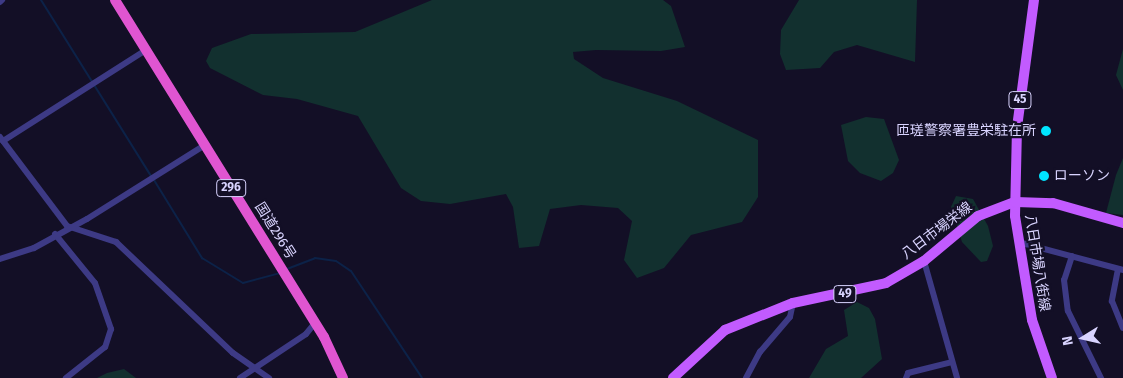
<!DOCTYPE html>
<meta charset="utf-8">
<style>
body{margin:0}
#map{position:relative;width:1123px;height:378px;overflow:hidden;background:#130f26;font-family:"Fira Sans","Noto Sans JP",sans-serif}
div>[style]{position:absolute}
.green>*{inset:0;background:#12302f}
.stream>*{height:2px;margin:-1px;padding:0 1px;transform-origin:1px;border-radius:1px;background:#0c2248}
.minor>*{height:6px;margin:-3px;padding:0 3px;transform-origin:3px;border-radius:3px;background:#3d3a85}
.primary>*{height:10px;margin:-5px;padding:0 5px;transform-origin:5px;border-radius:5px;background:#c25bff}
.trunk>*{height:10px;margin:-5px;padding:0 5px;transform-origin:5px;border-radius:5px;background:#e055d1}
.dots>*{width:14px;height:14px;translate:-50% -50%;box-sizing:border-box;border:2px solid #130f26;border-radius:50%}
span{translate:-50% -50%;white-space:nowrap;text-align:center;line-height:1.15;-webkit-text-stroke:4.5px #130f26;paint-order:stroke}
.shield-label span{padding:1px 4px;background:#130f26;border:1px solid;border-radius:4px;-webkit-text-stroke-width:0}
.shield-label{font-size:12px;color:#d9d4ff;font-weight:700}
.poi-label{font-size:14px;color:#d9d4ff}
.right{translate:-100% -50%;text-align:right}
.left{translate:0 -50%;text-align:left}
.street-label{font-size:14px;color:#d9d4ff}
.north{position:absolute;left:1058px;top:313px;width:50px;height:50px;-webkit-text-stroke:4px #130f26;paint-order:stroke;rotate:260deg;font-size:14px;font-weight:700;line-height:20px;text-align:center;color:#d9d4ff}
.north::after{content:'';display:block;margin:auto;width:18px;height:22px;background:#d9d4ff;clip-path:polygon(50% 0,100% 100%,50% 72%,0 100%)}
</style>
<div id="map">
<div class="green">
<i style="clip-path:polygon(432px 0,663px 0,671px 6px,685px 47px,661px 51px,596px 50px,573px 52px,574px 59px,603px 78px,677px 101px,758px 140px,758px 197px,742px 222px,691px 235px,664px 268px,637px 278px,624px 260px,632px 221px,618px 208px,581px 205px,550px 209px,539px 246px,519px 248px,513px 207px,506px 194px,450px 204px,421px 201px,401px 188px,358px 116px,297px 99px,263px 95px,210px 68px,206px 61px,212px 48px,251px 34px,355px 32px)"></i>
<i style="clip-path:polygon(799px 0,917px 0,915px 62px,857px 45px,834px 52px,820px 68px,786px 70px,780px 54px,781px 30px)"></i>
<i style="clip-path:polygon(1123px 49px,1123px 90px,1116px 75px)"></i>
<i style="clip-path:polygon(866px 117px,884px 119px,899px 160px,893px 173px,881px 181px,860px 173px,848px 161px,841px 125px)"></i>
<i style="clip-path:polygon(1123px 158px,1123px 215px,1106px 213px,1116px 175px)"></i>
<i style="clip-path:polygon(956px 196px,973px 199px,988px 226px,993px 246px,987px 261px,981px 262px,962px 242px,951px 207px)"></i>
<i style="clip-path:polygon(857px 302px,869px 308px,875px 319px,882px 359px,861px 378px,809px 378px,826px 349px,848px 336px,844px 310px)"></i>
<i style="clip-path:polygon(124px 369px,136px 378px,97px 378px,107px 373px)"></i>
</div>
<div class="stream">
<i style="left:41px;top:0;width:208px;rotate:58deg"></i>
<i style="left:154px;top:180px;width:92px;rotate:58.4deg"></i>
<i style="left:202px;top:258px;width:48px;rotate:31.4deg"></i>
<i style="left:243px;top:283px;width:39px;rotate:-15deg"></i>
<i style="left:287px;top:269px;width:30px;rotate:-21deg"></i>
<i style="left:315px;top:258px;width:21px;rotate:8deg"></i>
<i style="left:336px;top:261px;width:18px;rotate:34deg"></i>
<i style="left:351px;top:271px;width:128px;rotate:56.4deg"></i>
</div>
<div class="minor">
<i style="left:0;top:2px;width:3px;rotate:-45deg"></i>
<i style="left:0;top:137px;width:111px;rotate:53deg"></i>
<i style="left:67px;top:226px;width:52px;rotate:18.1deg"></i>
<i style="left:116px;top:242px;width:161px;rotate:43.5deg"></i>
<i style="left:233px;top:353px;width:44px;rotate:34.8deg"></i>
<i style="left:3px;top:141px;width:169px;rotate:-32.5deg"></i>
<i style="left:55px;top:234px;width:63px;rotate:50.8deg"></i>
<i style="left:95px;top:283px;width:49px;rotate:70.8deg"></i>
<i style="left:111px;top:329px;width:19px;rotate:108deg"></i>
<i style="left:105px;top:347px;width:50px;rotate:141.5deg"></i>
<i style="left:1018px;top:242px;width:109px;rotate:14.9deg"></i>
<i style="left:1072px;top:256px;width:25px;rotate:108deg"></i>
<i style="left:1064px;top:280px;width:31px;rotate:83deg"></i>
<i style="left:1068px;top:311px;width:75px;rotate:63.8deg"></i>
<i style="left:0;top:259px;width:36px;rotate:-18deg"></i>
<i style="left:34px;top:248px;width:60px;rotate:-28.7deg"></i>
<i style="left:87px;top:219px;width:139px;rotate:-32.1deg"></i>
<i style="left:924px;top:261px;width:122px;rotate:74.2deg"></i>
<i style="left:1118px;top:269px;width:33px;rotate:101deg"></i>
<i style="left:1112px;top:301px;width:29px;rotate:68deg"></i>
<i style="left:240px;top:378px;width:79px;rotate:-33.7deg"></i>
<i style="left:306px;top:334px;width:14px;rotate:-51deg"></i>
<i style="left:746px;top:378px;width:30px;rotate:-62deg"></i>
<i style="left:760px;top:352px;width:46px;rotate:-49.4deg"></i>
<i style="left:790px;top:317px;width:14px;rotate:-78deg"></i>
<i style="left:906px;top:378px;width:5px;rotate:-68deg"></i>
<i style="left:908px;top:373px;width:45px;rotate:-14deg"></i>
</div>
<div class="primary">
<i style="left:1034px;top:0;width:129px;rotate:97.6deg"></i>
<i style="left:1017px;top:128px;width:88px;rotate:91.3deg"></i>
<i style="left:1015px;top:216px;width:105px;rotate:80.7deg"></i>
<i style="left:1032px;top:320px;width:61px;rotate:71deg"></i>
<i style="left:673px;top:378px;width:71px;rotate:-42.7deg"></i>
<i style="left:725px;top:330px;width:73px;rotate:-21.7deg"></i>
<i style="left:793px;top:303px;width:95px;rotate:-12.1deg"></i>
<i style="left:886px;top:283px;width:44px;rotate:-30.1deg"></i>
<i style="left:924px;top:261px;width:70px;rotate:-39.8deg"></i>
<i style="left:978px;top:216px;width:40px;rotate:-21deg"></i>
<i style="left:1015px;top:202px;width:38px;rotate:2deg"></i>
<i style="left:1053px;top:203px;width:73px;rotate:15.9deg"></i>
</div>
<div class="trunk">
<i style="left:115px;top:0;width:397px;rotate:58.2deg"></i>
<i style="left:324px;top:337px;width:45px;rotate:65.1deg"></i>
</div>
<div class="dots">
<i style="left:1046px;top:131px;background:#00e5ff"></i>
<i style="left:1044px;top:176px;background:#00e5ff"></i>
</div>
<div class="shield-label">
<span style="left:1020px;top:100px">45</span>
<span style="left:231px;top:188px">296</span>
<span style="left:845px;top:294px">49</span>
</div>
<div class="poi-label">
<span class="right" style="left:1036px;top:131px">匝瑳警察署豊栄駐在所</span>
<span class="left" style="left:1054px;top:176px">ローソン</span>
</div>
<div class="street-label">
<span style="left:275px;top:231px;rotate:58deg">国道296号</span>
<span style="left:937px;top:231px;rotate:-37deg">八日市場栄線</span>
<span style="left:1037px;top:263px;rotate:81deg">八日市場八街線</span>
</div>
<div class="north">N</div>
</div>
